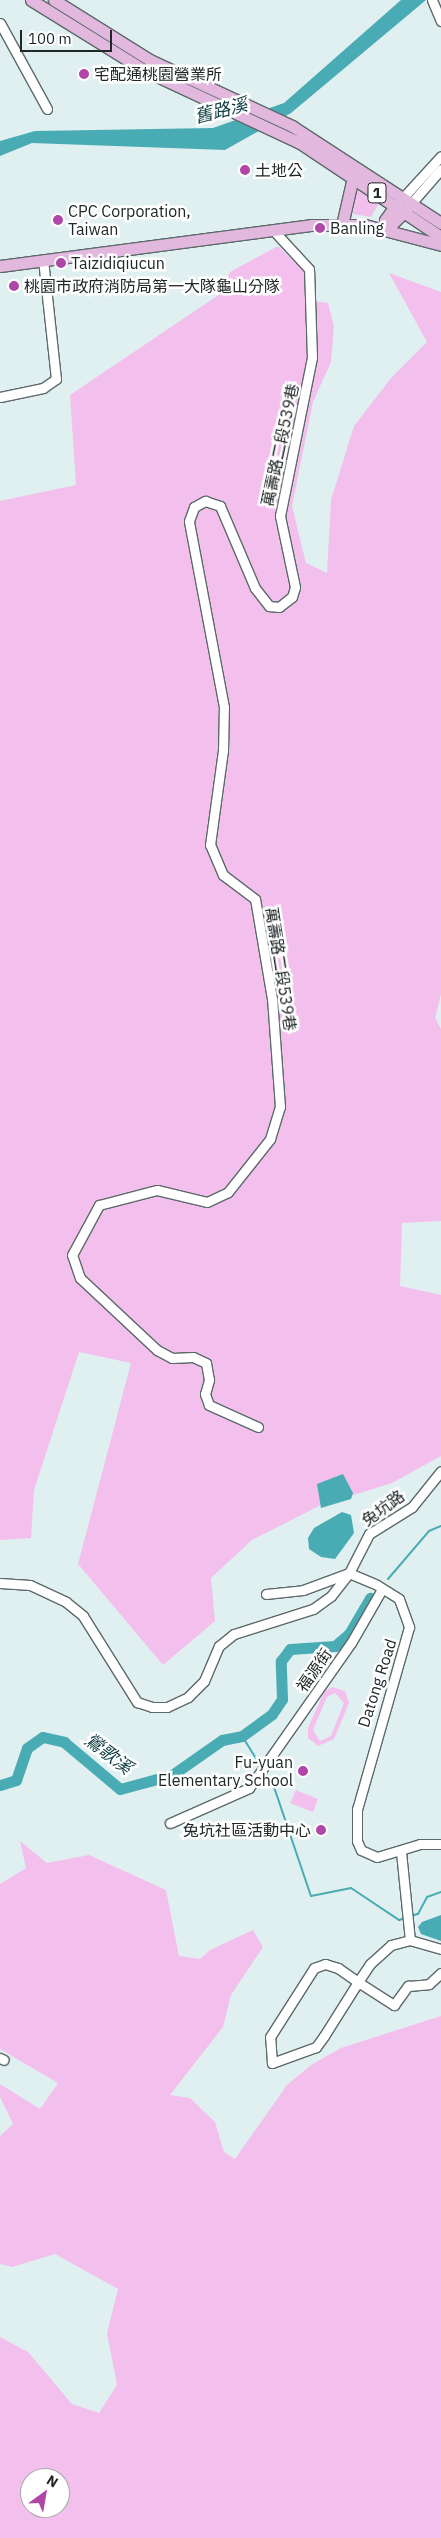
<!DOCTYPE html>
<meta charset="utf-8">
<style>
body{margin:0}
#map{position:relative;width:441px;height:2538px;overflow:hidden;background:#e0eff0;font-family:"IBM Plex Sans","Noto Sans TC",sans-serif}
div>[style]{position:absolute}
.green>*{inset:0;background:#f3c0ed}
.water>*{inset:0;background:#49acb4}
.stream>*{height:2px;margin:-1px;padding:0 1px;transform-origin:1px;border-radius:1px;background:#49acb4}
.river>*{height:11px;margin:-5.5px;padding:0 5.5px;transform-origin:5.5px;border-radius:5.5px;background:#49acb4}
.roads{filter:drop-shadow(1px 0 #5c696a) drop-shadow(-1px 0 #5c696a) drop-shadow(0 1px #5c696a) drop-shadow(0 -1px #5c696a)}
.minor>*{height:9px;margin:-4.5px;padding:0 4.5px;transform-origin:4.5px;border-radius:4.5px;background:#fff}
.major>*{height:11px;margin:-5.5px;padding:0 5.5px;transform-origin:5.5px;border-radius:5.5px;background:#e2b8de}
.dots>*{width:14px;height:14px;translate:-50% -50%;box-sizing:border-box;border:2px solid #fff;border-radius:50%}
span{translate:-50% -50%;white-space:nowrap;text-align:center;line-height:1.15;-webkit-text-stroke:5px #fff;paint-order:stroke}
.shield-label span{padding:1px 4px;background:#fff;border:1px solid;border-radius:4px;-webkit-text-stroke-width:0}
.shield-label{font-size:15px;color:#212727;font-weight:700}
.poi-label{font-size:16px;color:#212727}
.left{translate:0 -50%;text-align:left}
.right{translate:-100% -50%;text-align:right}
.street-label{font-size:16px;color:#212727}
.water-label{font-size:18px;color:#0e3c40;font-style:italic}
.north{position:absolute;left:20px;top:2468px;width:50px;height:50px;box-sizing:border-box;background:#fff;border:1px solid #a6a9a9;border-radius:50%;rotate:32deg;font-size:14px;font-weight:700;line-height:20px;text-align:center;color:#212727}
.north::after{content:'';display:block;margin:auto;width:18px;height:22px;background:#af46a8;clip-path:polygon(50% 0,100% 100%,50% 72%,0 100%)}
.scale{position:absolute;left:20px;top:30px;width:92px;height:22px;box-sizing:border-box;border:2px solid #212727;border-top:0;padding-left:6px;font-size:15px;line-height:18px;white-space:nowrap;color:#212727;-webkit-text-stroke:4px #fff;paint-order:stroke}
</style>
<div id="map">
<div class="green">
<i style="clip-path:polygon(357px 189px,379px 203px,371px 217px,353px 214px)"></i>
<i style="clip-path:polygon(278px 246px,305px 272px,314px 301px,328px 303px,334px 326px,331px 362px,313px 402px,292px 506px,306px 563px,327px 573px,331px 500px,354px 426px,391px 378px,427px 342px,389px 273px,441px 292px,441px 994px,435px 1018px,441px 1029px,441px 1221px,402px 1223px,400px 1286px,441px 1295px,441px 1456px,392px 1483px,321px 1505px,252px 1540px,211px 1578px,215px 1621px,163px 1665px,78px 1564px,131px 1363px,79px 1352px,34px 1490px,31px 1538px,0 1540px,0 501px,76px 485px,70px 395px,223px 292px,230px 272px)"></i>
<i style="clip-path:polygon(evenodd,332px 1687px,345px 1691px,349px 1703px,334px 1739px,318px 1746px,308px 1738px,308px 1728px,324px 1692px,332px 1687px,335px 1693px,344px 1703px,331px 1736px,320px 1741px,313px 1730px,327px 1697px,335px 1693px)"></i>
<i style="clip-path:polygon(296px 1790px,318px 1799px,313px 1812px,290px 1803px)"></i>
<i style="clip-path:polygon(evenodd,20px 1841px,47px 1863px,89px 1855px,166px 1890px,179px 1956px,200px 1959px,210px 1950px,253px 1930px,263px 1947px,231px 1995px,223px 2027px,170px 2095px,190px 2098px,215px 2122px,224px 2152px,235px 2159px,287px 2085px,311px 2065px,341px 2048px,441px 2016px,441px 2538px,0 2538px,0 2337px,28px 2352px,72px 2404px,99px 2413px,117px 2385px,107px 2333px,118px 2289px,55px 2254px,12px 2267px,0 2264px,0 2136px,13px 2124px,0 2097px,0 2084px,40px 2109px,58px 2083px,0 2049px,0 1884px,26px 1868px,20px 1841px,30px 2478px,60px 2478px,60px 2508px,30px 2508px,30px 2478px)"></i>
</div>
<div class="water">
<i style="clip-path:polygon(401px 0,426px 0,291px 113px,225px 150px,32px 143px,0 156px,0 141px,35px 131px,213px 128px,284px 103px)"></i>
<i style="clip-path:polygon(343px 1474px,353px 1493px,351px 1499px,321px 1508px,317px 1484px)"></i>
<i style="clip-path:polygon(342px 1512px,351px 1515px,354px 1533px,335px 1559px,321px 1557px,309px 1549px,308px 1538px,314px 1528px)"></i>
<i style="clip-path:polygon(441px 1915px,441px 1941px,421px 1934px,418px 1927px,422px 1922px)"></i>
</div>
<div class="stream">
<i style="left:388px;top:1579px;width:63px;rotate:-49.5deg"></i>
<i style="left:429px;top:1531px;width:13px;rotate:-23deg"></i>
<i style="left:242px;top:1736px;width:36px;rotate:58deg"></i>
<i style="left:264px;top:1771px;width:16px;rotate:55deg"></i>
<i style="left:273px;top:1784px;width:118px;rotate:71.3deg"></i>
<i style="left:311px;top:1896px;width:41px;rotate:-11.3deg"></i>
<i style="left:351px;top:1888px;width:58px;rotate:33.7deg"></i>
<i style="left:399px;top:1920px;width:6px;rotate:-18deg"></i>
<i style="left:410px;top:1916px;width:8px;rotate:-14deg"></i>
<i style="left:418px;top:1914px;width:19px;rotate:-62deg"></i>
<i style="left:427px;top:1897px;width:15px;rotate:-20deg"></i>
</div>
<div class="river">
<i style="left:0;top:1785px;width:17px;rotate:-17deg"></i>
<i style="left:16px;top:1780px;width:34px;rotate:-71deg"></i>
<i style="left:27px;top:1748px;width:19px;rotate:-35deg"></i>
<i style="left:43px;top:1737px;width:22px;rotate:13deg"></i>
<i style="left:64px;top:1742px;width:73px;rotate:40deg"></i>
<i style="left:120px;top:1789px;width:54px;rotate:-15.1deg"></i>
<i style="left:172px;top:1775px;width:61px;rotate:-35deg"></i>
<i style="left:222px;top:1740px;width:20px;rotate:-11deg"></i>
<i style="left:242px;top:1736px;width:37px;rotate:-36deg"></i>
<i style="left:272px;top:1714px;width:18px;rotate:-56deg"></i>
<i style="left:282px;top:1699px;width:38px;rotate:-92deg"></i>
<i style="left:281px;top:1661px;width:15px;rotate:-53deg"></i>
<i style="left:290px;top:1649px;width:45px;rotate:-3.8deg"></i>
<i style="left:335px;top:1646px;width:18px;rotate:-41deg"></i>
<i style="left:349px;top:1634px;width:42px;rotate:-59.7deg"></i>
</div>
<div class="roads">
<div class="minor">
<i style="left:432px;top:0;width:23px;rotate:67deg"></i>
<i style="left:0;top:23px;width:98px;rotate:61.3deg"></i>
<i style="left:399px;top:202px;width:62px;rotate:-47.6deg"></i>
<i style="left:408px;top:207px;width:50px;rotate:-49deg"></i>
<i style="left:0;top:397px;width:44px;rotate:-11.8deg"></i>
<i style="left:43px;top:388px;width:16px;rotate:-35deg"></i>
<i style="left:56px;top:379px;width:120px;rotate:-96.2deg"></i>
<i style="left:258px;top:1427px;width:54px;rotate:-155.8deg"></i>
<i style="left:209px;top:1405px;width:12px;rotate:-110deg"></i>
<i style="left:205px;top:1394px;width:15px;rotate:-74deg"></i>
<i style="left:209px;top:1380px;width:17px;rotate:-100deg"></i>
<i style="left:206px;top:1363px;width:14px;rotate:-155deg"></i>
<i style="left:193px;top:1357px;width:21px;rotate:177deg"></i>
<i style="left:172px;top:1358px;width:17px;rotate:-152deg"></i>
<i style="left:157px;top:1350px;width:105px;rotate:-136.9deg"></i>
<i style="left:80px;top:1278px;width:24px;rotate:-109deg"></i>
<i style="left:72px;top:1255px;width:57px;rotate:-61.6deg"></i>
<i style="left:99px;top:1205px;width:60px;rotate:-14.5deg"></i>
<i style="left:157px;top:1190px;width:51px;rotate:13.5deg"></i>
<i style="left:207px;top:1202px;width:23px;rotate:-25deg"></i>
<i style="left:228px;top:1192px;width:68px;rotate:-51.6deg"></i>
<i style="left:270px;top:1139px;width:34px;rotate:-73deg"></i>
<i style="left:280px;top:1107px;width:108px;rotate:-94.2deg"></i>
<i style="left:272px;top:999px;width:101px;rotate:-99.6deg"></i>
<i style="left:255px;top:899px;width:40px;rotate:-143deg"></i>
<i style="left:223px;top:875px;width:33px;rotate:-113deg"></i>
<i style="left:210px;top:845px;width:96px;rotate:-82.2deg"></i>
<i style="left:223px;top:750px;width:43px;rotate:-88.7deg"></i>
<i style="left:224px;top:707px;width:189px;rotate:-100.7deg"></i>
<i style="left:189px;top:521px;width:15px;rotate:-70deg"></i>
<i style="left:194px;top:507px;width:13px;rotate:-29deg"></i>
<i style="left:205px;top:501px;width:16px;rotate:18deg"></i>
<i style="left:220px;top:506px;width:89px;rotate:66.9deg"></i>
<i style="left:255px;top:588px;width:23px;rotate:52deg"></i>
<i style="left:269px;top:606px;width:10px;rotate:6deg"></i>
<i style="left:279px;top:607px;width:16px;rotate:-38deg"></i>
<i style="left:292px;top:597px;width:10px;rotate:-73deg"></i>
<i style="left:295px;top:587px;width:73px;rotate:-101.9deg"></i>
<i style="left:280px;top:516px;width:161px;rotate:-78.6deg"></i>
<i style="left:312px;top:358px;width:89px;rotate:-91.9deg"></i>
<i style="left:309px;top:269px;width:53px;rotate:-132.7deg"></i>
<i style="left:0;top:1583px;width:30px;rotate:4deg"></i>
<i style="left:30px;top:1585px;width:40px;rotate:25deg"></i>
<i style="left:66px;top:1602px;width:22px;rotate:39deg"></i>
<i style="left:83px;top:1616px;width:102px;rotate:57.9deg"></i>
<i style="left:137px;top:1702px;width:16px;rotate:18deg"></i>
<i style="left:152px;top:1707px;width:15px"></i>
<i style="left:167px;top:1707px;width:23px;rotate:-25deg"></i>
<i style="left:188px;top:1697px;width:23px;rotate:-45deg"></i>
<i style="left:204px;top:1681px;width:38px;rotate:-67deg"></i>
<i style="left:219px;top:1646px;width:19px;rotate:-39deg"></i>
<i style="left:234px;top:1634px;width:83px;rotate:-17.6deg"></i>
<i style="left:313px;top:1609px;width:22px;rotate:-36deg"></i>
<i style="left:331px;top:1596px;width:29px;rotate:-52deg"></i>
<i style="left:349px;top:1573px;width:30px;rotate:23deg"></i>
<i style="left:377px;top:1585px;width:26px;rotate:32deg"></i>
<i style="left:399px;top:1599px;width:30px;rotate:70deg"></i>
<i style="left:409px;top:1627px;width:189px;rotate:105.9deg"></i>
<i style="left:357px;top:1809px;width:32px;rotate:90deg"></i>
<i style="left:357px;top:1841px;width:10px;rotate:66deg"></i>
<i style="left:361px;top:1850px;width:17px;rotate:24deg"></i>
<i style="left:377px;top:1857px;width:45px;rotate:-16.8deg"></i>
<i style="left:420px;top:1844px;width:21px"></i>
<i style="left:266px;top:1594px;width:37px;rotate:-6deg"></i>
<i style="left:303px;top:1590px;width:49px;rotate:-20.3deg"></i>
<i style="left:349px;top:1573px;width:44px;rotate:-62.9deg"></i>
<i style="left:369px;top:1534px;width:51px;rotate:-32.1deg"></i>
<i style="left:412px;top:1507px;width:46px;rotate:-51.1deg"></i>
<i style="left:170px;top:1823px;width:86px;rotate:-23.9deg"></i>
<i style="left:249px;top:1788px;width:177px;rotate:-54.9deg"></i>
<i style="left:351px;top:1643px;width:62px;rotate:-60.1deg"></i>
<i style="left:401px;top:1852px;width:88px;rotate:84.2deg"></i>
<i style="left:441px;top:1949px;width:32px;rotate:-164deg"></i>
<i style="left:410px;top:1940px;width:20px;rotate:165deg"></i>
<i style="left:391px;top:1945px;width:28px;rotate:138deg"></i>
<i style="left:370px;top:1964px;width:22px;rotate:124deg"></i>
<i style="left:358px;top:1982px;width:64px;rotate:122.2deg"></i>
<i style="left:324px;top:2036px;width:14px;rotate:126deg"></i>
<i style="left:316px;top:2047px;width:47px;rotate:160deg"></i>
<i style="left:272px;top:2063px;width:26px;rotate:-94deg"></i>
<i style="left:270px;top:2037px;width:82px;rotate:-57.5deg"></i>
<i style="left:314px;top:1968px;width:12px;rotate:-20deg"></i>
<i style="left:325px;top:1964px;width:14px;rotate:17deg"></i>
<i style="left:338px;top:1968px;width:24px;rotate:35deg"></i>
<i style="left:358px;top:1982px;width:43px;rotate:32.6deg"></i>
<i style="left:394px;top:2005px;width:24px;rotate:-54deg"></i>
<i style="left:408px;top:1986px;width:21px;rotate:-5deg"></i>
<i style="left:429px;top:1984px;width:16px;rotate:-43deg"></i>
<i style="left:0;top:2058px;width:4px;rotate:27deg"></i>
</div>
<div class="major">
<i style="left:31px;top:0;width:133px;rotate:31.8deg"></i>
<i style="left:144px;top:70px;width:172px;rotate:25.1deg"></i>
<i style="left:300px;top:143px;width:169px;rotate:33.7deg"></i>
<i style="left:54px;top:0;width:113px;rotate:32deg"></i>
<i style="left:150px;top:60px;width:157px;rotate:24.9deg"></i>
<i style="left:292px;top:126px;width:178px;rotate:33.1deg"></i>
<i style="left:342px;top:225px;width:49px;rotate:-77.1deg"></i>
<i style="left:387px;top:229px;width:9px;rotate:-103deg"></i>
<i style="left:385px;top:220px;width:19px;rotate:-54deg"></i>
<i style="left:387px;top:229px;width:25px;rotate:-45deg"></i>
<i style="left:0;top:266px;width:315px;rotate:-7.5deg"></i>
<i style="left:312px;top:225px;width:53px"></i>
<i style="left:365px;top:225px;width:79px;rotate:14.7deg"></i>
</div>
</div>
<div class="dots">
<i style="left:84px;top:74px;background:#af46a8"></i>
<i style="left:245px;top:170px;background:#af46a8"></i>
<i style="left:58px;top:220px;background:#af46a8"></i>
<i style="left:320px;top:228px;background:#af46a8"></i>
<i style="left:61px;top:263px;background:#af46a8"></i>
<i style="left:14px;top:286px;background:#af46a8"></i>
<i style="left:303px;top:1771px;background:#af46a8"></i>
<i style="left:321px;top:1830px;background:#af46a8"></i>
</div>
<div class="shield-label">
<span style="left:377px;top:193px">1</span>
</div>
<div class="poi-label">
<span class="left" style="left:94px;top:74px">宅配通桃園營業所</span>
<span class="left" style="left:255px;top:170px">土地公</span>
<span class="left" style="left:68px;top:220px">CPC Corporation,<br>Taiwan</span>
<span class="left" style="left:330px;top:228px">Banling</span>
<span class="left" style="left:71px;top:263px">Taizidiqiucun</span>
<span class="left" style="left:24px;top:286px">桃園市政府消防局第一大隊龜山分隊</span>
<span class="right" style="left:293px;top:1771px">Fu-yuan<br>Elementary School</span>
<span class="right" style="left:311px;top:1830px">兔坑社區活動中心</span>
</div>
<div class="street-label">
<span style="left:280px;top:445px;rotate:-78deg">萬壽路二段539巷</span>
<span style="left:281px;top:969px;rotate:81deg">萬壽路二段539巷</span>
<span style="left:383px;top:1508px;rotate:-36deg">兔坑路</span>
<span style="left:314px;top:1670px;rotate:-55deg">福源街</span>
<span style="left:377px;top:1683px;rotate:-72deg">Datong Road</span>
</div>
<div class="water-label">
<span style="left:221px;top:111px;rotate:-14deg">舊路溪</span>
<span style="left:108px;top:1754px;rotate:37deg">鶯歌溪</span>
</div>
<div class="north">N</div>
<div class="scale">100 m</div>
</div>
